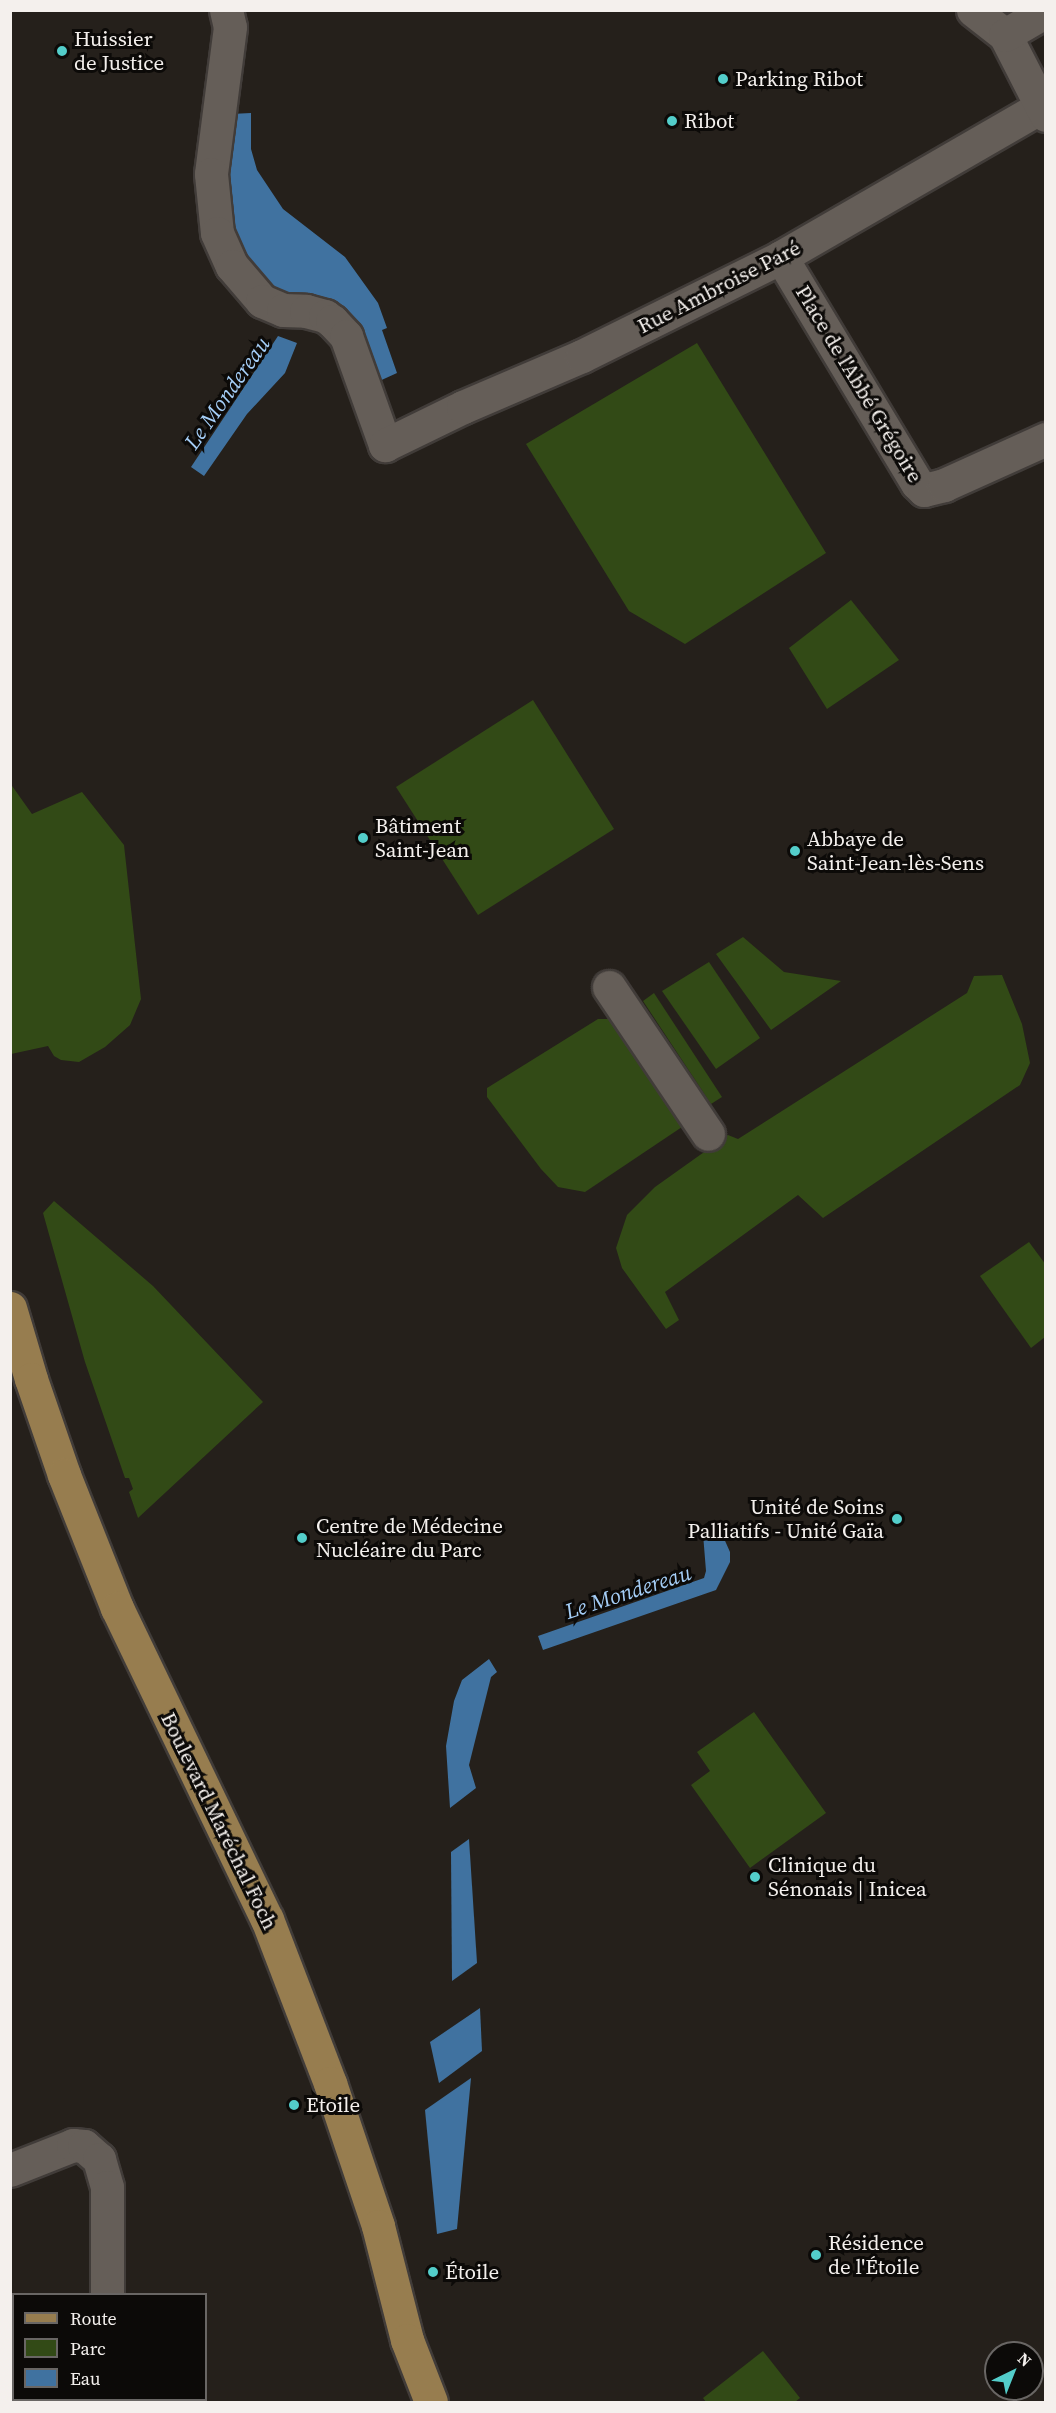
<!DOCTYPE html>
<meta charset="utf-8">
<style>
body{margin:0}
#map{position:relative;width:1056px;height:2413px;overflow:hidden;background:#25201b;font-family:"Source Serif 4",serif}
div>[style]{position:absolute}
.green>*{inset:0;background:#324a16}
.water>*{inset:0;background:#4072a0}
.roads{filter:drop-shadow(2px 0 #413c39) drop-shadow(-2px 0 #413c39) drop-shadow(0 2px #413c39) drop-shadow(0 -2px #413c39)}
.minor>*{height:33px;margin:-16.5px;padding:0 16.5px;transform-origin:16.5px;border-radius:16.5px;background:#655e58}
.major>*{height:33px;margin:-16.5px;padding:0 16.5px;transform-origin:16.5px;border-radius:16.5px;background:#977d4f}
.dots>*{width:16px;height:16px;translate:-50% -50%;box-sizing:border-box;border:3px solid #0c0a08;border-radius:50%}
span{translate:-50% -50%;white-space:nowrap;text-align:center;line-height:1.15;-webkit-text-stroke:6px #0c0a08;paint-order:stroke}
.poi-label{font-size:21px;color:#f4f0ed}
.left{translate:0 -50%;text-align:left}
.right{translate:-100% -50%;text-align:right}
.street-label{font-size:21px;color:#f4f0ed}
.water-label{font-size:22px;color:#a5cef7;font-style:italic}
.frame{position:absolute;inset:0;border:12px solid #f4f0ed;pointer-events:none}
.legend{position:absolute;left:12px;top:2293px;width:195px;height:108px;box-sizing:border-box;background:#0c0a08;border:2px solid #696664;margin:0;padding:8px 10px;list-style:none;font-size:18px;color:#f4f0ed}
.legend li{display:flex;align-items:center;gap:12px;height:30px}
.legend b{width:30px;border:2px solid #696664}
.north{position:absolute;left:984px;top:2341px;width:60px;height:60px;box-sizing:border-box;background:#0c0a08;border:2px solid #696664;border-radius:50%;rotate:43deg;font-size:16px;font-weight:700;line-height:24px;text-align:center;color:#f4f0ed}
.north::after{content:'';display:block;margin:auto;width:21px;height:27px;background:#53cdca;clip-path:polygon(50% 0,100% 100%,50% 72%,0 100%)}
</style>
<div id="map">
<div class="green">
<i style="clip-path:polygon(697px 343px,826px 553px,685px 644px,629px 611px,526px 444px)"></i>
<i style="clip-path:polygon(851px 600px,899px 660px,827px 709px,789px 648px)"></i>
<i style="clip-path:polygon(533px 700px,614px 829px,478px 915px,396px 787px)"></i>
<i style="clip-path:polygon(10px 783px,32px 814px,82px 792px,124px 845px,141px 999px,130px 1025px,105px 1047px,79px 1062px,61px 1060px,54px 1056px,48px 1046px,11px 1054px)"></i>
<i style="clip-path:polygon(743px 937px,784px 972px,841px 981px,771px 1030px,716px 954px)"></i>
<i style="clip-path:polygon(709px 962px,760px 1038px,716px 1069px,662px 991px)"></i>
<i style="clip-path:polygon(1002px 975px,1022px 1024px,1030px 1063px,1020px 1085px,823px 1218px,798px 1195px,665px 1292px,679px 1320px,666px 1329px,622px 1268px,616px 1248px,627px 1215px,655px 1187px,728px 1135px,738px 1139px,967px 993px,974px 976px)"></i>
<i style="clip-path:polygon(654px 993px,722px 1097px,711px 1104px,643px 1001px)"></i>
<i style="clip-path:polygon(598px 1019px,611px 1019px,685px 1125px,585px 1192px,558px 1187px,541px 1169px,487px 1097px,487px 1088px)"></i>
<i style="clip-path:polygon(54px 1201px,153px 1286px,263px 1402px,138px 1518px,129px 1492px,133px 1489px,129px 1478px,125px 1478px,85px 1362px,43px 1213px)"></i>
<i style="clip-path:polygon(1029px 1242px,1046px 1265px,1045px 1337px,1031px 1348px,980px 1276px)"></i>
<i style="clip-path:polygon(754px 1712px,826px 1813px,750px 1868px,691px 1785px,710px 1771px,697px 1752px)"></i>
<i style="clip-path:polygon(763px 2351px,800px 2398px,795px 2402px,706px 2402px,703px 2398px)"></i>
</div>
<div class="water">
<i style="clip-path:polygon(251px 113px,251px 149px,257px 170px,283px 209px,345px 257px,378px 303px,387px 328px,382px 330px,397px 373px,375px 383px,355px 324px,274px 294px,240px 261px,221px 186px,231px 114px)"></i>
<i style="clip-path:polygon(278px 336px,297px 343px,285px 373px,247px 414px,204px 476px,191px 467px)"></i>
<i style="clip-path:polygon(718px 1525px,730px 1552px,730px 1562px,716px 1590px,543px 1650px,538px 1636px,704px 1578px,706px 1571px,703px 1534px)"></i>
<i style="clip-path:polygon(489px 1659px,497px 1672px,491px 1677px,469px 1765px,476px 1788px,450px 1808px,446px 1746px,454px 1701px,462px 1680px)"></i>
<i style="clip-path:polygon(469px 1839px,477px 1963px,452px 1981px,451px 1852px)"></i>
<i style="clip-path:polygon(480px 2008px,482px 2051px,439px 2083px,430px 2042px)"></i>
<i style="clip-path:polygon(471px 2078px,457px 2229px,437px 2234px,425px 2110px)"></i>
</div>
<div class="roads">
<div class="minor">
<i style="left:226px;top:10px;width:17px;rotate:77deg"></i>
<i style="left:230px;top:27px;width:148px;rotate:97.4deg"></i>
<i style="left:211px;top:174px;width:59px;rotate:84.2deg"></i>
<i style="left:217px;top:233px;width:36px;rotate:66deg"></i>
<i style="left:232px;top:266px;width:46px;rotate:49.4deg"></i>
<i style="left:262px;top:301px;width:23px;rotate:23deg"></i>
<i style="left:283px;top:310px;width:23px;rotate:2deg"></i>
<i style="left:306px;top:311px;width:20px;rotate:15deg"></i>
<i style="left:325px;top:316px;width:9px;rotate:36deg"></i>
<i style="left:332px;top:321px;width:21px;rotate:47deg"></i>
<i style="left:346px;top:336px;width:116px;rotate:70.3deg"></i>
<i style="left:385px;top:445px;width:87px;rotate:-26deg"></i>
<i style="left:463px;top:407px;width:129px;rotate:-23.2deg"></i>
<i style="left:582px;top:356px;width:222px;rotate:-26.4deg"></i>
<i style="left:781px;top:257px;width:300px;rotate:-30deg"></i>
<i style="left:973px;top:10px;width:41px;rotate:38deg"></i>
<i style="left:1005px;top:35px;width:90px;rotate:62.9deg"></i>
<i style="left:1005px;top:35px;width:48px;rotate:-30.3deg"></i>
<i style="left:781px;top:257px;width:264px;rotate:59deg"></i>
<i style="left:917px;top:483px;width:10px;rotate:45deg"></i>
<i style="left:924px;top:490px;width:21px;rotate:-14deg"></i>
<i style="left:944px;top:485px;width:112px;rotate:-24.3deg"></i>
<i style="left:609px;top:987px;width:177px;rotate:56deg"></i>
<i style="left:10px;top:2170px;width:68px;rotate:-21.6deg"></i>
<i style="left:73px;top:2145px;width:11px;rotate:5deg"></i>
<i style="left:84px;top:2146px;width:20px;rotate:41deg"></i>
<i style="left:99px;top:2159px;width:29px;rotate:74deg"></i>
<i style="left:107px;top:2187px;width:107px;rotate:90deg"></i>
<i style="left:108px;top:2400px;width:2px;rotate:90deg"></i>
</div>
<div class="major">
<i style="left:10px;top:1308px;width:74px;rotate:73.5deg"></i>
<i style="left:31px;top:1379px;width:102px;rotate:71deg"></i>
<i style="left:64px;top:1475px;width:143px;rotate:68.3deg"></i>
<i style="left:117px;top:1608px;width:345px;rotate:64.3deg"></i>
<i style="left:267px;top:1919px;width:176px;rotate:69deg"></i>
<i style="left:330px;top:2083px;width:151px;rotate:71.4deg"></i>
<i style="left:378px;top:2226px;width:118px;rotate:75.7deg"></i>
<i style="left:407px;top:2340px;width:66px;rotate:68.8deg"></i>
</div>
</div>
<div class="dots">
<i style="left:62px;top:51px;background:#53cdca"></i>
<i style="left:723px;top:79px;background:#53cdca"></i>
<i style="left:672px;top:121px;background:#53cdca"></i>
<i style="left:363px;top:838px;background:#53cdca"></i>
<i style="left:795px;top:851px;background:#53cdca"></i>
<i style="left:897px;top:1519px;background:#53cdca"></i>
<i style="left:302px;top:1538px;background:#53cdca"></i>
<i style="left:755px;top:1877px;background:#53cdca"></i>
<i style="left:294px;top:2105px;background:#53cdca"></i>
<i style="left:816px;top:2255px;background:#53cdca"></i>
<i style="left:433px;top:2272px;background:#53cdca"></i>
</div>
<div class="poi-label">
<span class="left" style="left:74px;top:51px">Huissier<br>de Justice</span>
<span class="left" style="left:735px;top:79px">Parking Ribot</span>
<span class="left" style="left:684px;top:121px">Ribot</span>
<span class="left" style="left:375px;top:838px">Bâtiment<br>Saint-Jean</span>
<span class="left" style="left:807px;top:851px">Abbaye de<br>Saint-Jean-lès-Sens</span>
<span class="right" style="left:884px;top:1519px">Unité de Soins<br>Palliatifs - Unité Gaïa</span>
<span class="left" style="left:316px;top:1538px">Centre de Médecine<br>Nucléaire du Parc</span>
<span class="left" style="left:768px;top:1877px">Clinique du<br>Sénonais | Inicea</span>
<span class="left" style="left:306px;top:2105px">Etoile</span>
<span class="left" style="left:828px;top:2255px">Résidence<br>de l'Étoile</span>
<span class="left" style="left:445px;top:2272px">Étoile</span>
</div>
<div class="street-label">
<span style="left:719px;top:287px;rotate:-27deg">Rue Ambroise Paré</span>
<span style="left:859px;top:384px;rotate:59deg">Place de l'Abbé Grégoire</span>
<span style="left:219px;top:1821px;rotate:64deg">Boulevard Maréchal Foch</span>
</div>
<div class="water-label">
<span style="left:227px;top:393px;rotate:-55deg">Le Mondereau</span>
<span style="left:628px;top:1592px;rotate:-18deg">Le Mondereau</span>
</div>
<div class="frame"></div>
<ul class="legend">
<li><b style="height:8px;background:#977d4f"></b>Route</li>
<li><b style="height:16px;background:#324a16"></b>Parc</li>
<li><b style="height:16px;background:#4072a0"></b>Eau</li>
</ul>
<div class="north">N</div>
</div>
